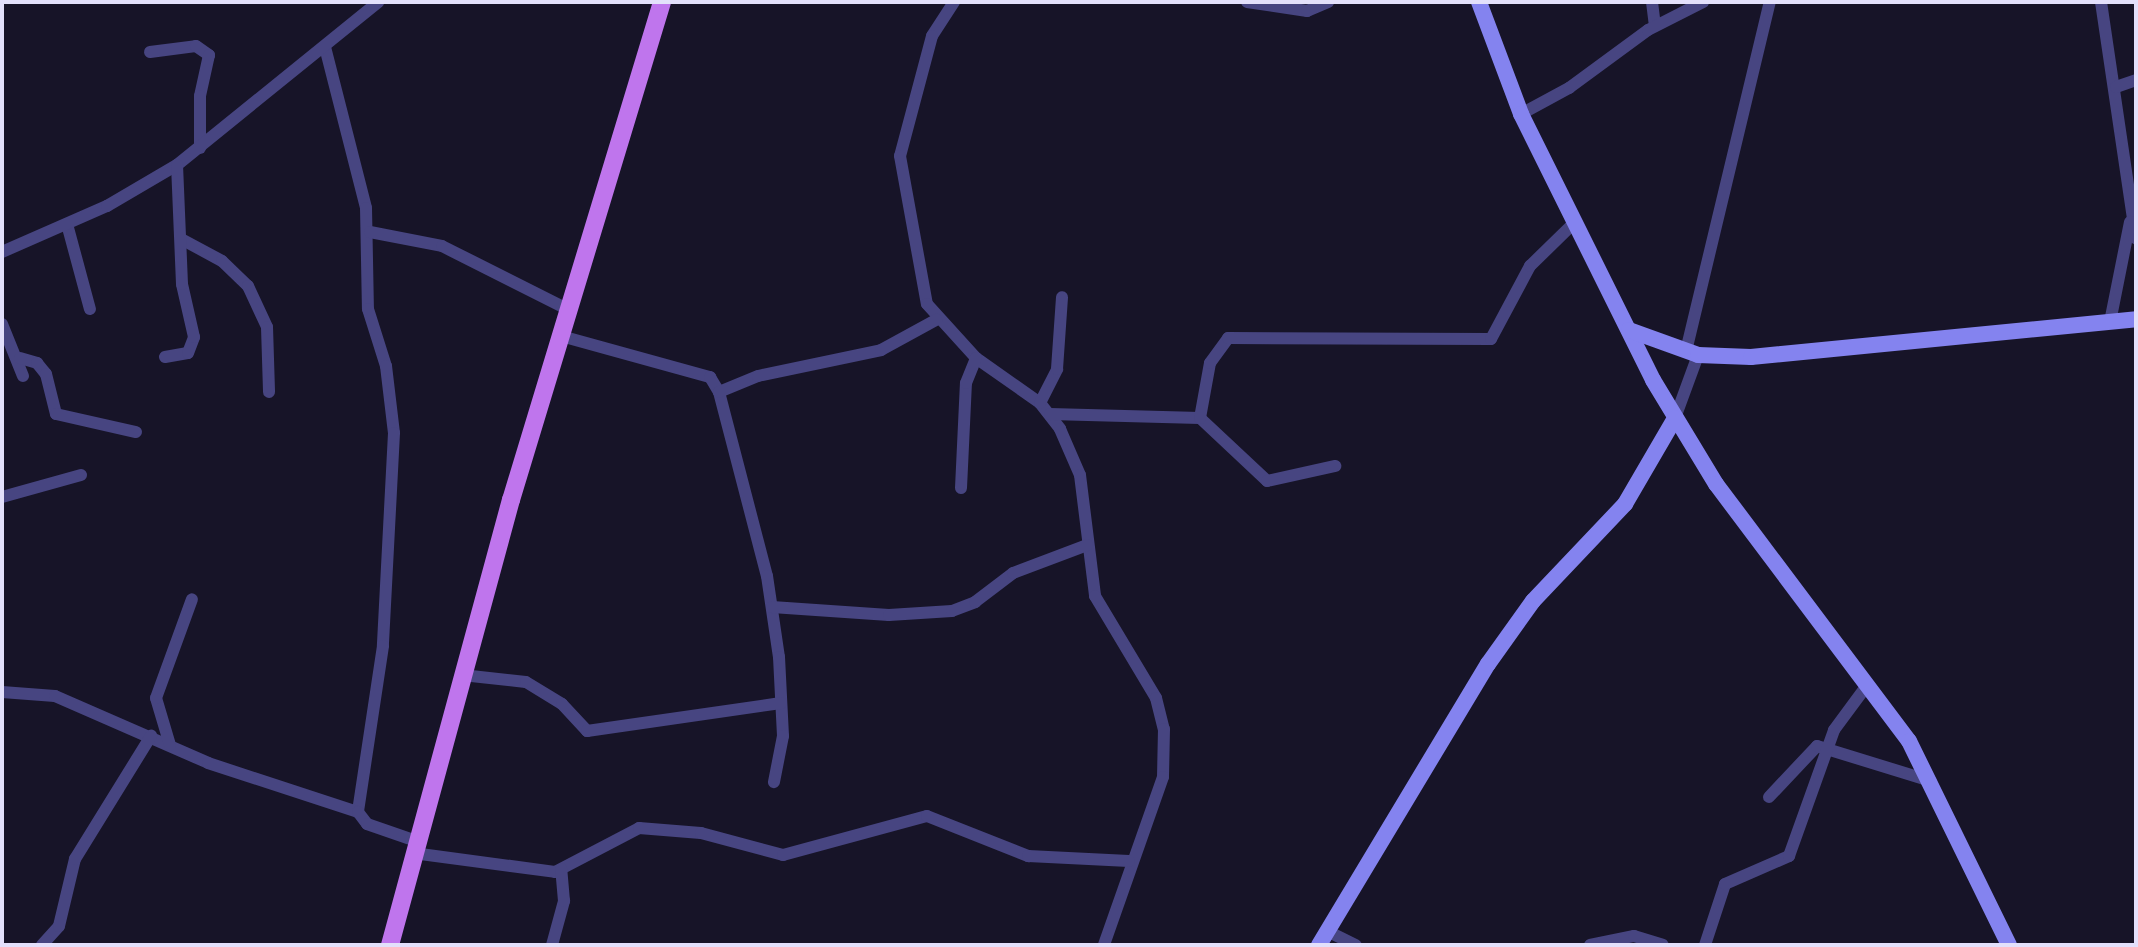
<!DOCTYPE html>
<style>
body{margin:0}
#map{position:relative;width:2138px;height:947px;overflow:hidden;background:#171428;font-family:"Space Grotesk",sans-serif}
div>[style]{position:absolute}
.street>*{height:12px;margin:-6px;padding:0 6px;transform-origin:6px;border-radius:6px;background:#474581}
.secondary>*{height:16px;margin:-8px;padding:0 8px;transform-origin:8px;border-radius:8px;background:#8483ef}
.primary>*{height:18px;margin:-9px;padding:0 9px;transform-origin:9px;border-radius:9px;background:#bf75ed}
span{translate:-50% -50%;white-space:nowrap;text-align:center;line-height:1.15;-webkit-text-stroke:6px #171428;paint-order:stroke}
.frame{position:absolute;inset:0;border:4px solid #e3e0fb;pointer-events:none}
</style>
<div id="map">
<div class="street">
<i style="left:954px;top:2px;width:40px;rotate:122.9deg"></i>
<i style="left:932px;top:36px;width:124px;rotate:104.9deg"></i>
<i style="left:900px;top:156px;width:150px;rotate:79.7deg"></i>
<i style="left:927px;top:304px;width:73px;rotate:47.8deg"></i>
<i style="left:976px;top:358px;width:78px;rotate:35.1deg"></i>
<i style="left:1040px;top:403px;width:33px;rotate:52deg"></i>
<i style="left:1060px;top:429px;width:50px;rotate:66.5deg"></i>
<i style="left:1080px;top:475px;width:122px;rotate:82.9deg"></i>
<i style="left:1095px;top:596px;width:119px;rotate:59.1deg"></i>
<i style="left:1156px;top:698px;width:32px;rotate:76deg"></i>
<i style="left:1164px;top:729px;width:48px;rotate:91.2deg"></i>
<i style="left:1163px;top:777px;width:178px;rotate:109.4deg"></i>
<i style="left:1247px;top:2px;width:61px;rotate:8.5deg"></i>
<i style="left:1307px;top:11px;width:23px;rotate:-23deg"></i>
<i style="left:1652px;top:2px;width:24px;rotate:83deg"></i>
<i style="left:2101px;top:2px;width:239px;rotate:81.6deg"></i>
<i style="left:325px;top:47px;width:166px;rotate:75.7deg"></i>
<i style="left:366px;top:208px;width:101px;rotate:88.9deg"></i>
<i style="left:368px;top:309px;width:60px;rotate:72.5deg"></i>
<i style="left:386px;top:366px;width:67px;rotate:83.2deg"></i>
<i style="left:394px;top:433px;width:213px;rotate:93deg"></i>
<i style="left:383px;top:646px;width:168px;rotate:98.6deg"></i>
<i style="left:150px;top:52px;width:46px;rotate:-7.4deg"></i>
<i style="left:196px;top:46px;width:16px;rotate:35deg"></i>
<i style="left:209px;top:55px;width:42px;rotate:102.4deg"></i>
<i style="left:200px;top:96px;width:52px;rotate:90deg"></i>
<i style="left:2116px;top:87px;width:21px;rotate:-19deg"></i>
<i style="left:1521px;top:114px;width:55px;rotate:-28.4deg"></i>
<i style="left:1569px;top:88px;width:98px;rotate:-36.3deg"></i>
<i style="left:1648px;top:30px;width:62px;rotate:-27deg"></i>
<i style="left:67px;top:224px;width:88px;rotate:74.9deg"></i>
<i style="left:370px;top:232px;width:73px;rotate:11deg"></i>
<i style="left:442px;top:246px;width:142px;rotate:26.7deg"></i>
<i style="left:183px;top:240px;width:44px;rotate:28.3deg"></i>
<i style="left:222px;top:261px;width:36px;rotate:44deg"></i>
<i style="left:248px;top:286px;width:45px;rotate:65.1deg"></i>
<i style="left:267px;top:327px;width:65px;rotate:88.2deg"></i>
<i style="left:2px;top:252px;width:115px;rotate:-23.7deg"></i>
<i style="left:107px;top:206px;width:81px;rotate:-30.4deg"></i>
<i style="left:177px;top:165px;width:259px;rotate:-39deg"></i>
<i style="left:2111px;top:317px;width:97px;rotate:-78.7deg"></i>
<i style="left:2px;top:324px;width:56px;rotate:68deg"></i>
<i style="left:561px;top:336px;width:155px;rotate:15.4deg"></i>
<i style="left:710px;top:377px;width:17px;rotate:59deg"></i>
<i style="left:719px;top:392px;width:190px;rotate:75.4deg"></i>
<i style="left:767px;top:576px;width:82px;rotate:81.6deg"></i>
<i style="left:779px;top:657px;width:79px;rotate:87.1deg"></i>
<i style="left:783px;top:736px;width:47px;rotate:101.1deg"></i>
<i style="left:1686px;top:351px;width:359px;rotate:-76.5deg"></i>
<i style="left:165px;top:357px;width:23px;rotate:-10deg"></i>
<i style="left:188px;top:353px;width:17px;rotate:-69deg"></i>
<i style="left:194px;top:337px;width:54px;rotate:-102.8deg"></i>
<i style="left:182px;top:284px;width:119px;rotate:-92.4deg"></i>
<i style="left:20px;top:358px;width:18px;rotate:16deg"></i>
<i style="left:37px;top:363px;width:14px;rotate:51deg"></i>
<i style="left:46px;top:374px;width:41px;rotate:76deg"></i>
<i style="left:56px;top:414px;width:82px;rotate:12.7deg"></i>
<i style="left:719px;top:392px;width:42px;rotate:-22.3deg"></i>
<i style="left:758px;top:376px;width:126px;rotate:-11.9deg"></i>
<i style="left:881px;top:350px;width:63px;rotate:-28.6deg"></i>
<i style="left:1040px;top:403px;width:38px;rotate:-63deg"></i>
<i style="left:1057px;top:369px;width:72px;rotate:-86deg"></i>
<i style="left:1050px;top:414px;width:150px;rotate:1.5deg"></i>
<i style="left:1200px;top:418px;width:92px;rotate:43.2deg"></i>
<i style="left:1267px;top:481px;width:70px;rotate:-12.4deg"></i>
<i style="left:1200px;top:418px;width:56px;rotate:-79.7deg"></i>
<i style="left:1210px;top:363px;width:31px;rotate:-54deg"></i>
<i style="left:1228px;top:338px;width:263px;rotate:0.2deg"></i>
<i style="left:1491px;top:339px;width:83px;rotate:-61.9deg"></i>
<i style="left:1530px;top:266px;width:63px;rotate:-44.4deg"></i>
<i style="left:1675px;top:418px;width:67px;rotate:-69.9deg"></i>
<i style="left:961px;top:488px;width:105px;rotate:-87.3deg"></i>
<i style="left:966px;top:383px;width:27px;rotate:-68deg"></i>
<i style="left:2px;top:497px;width:82px;rotate:-15.6deg"></i>
<i style="left:772px;top:607px;width:117px;rotate:3.9deg"></i>
<i style="left:889px;top:615px;width:63px;rotate:-3.6deg"></i>
<i style="left:952px;top:611px;width:25px;rotate:-21deg"></i>
<i style="left:975px;top:602px;width:48px;rotate:-37.3deg"></i>
<i style="left:1013px;top:573px;width:79px;rotate:-20.7deg"></i>
<i style="left:462px;top:675px;width:64px;rotate:6.2deg"></i>
<i style="left:526px;top:682px;width:42px;rotate:31.4deg"></i>
<i style="left:562px;top:704px;width:37px;rotate:47deg"></i>
<i style="left:587px;top:731px;width:196px;rotate:-8.2deg"></i>
<i style="left:2px;top:692px;width:53px;rotate:4.3deg"></i>
<i style="left:55px;top:696px;width:167px;rotate:23.6deg"></i>
<i style="left:208px;top:763px;width:158px;rotate:18.1deg"></i>
<i style="left:358px;top:812px;width:15px;rotate:53deg"></i>
<i style="left:367px;top:824px;width:52px;rotate:19.1deg"></i>
<i style="left:170px;top:745px;width:49px;rotate:-106.6deg"></i>
<i style="left:156px;top:698px;width:105px;rotate:-70deg"></i>
<i style="left:1769px;top:797px;width:70px;rotate:-46.7deg"></i>
<i style="left:1817px;top:746px;width:119px;rotate:17.1deg"></i>
<i style="left:413px;top:853px;width:143px;rotate:7.6deg"></i>
<i style="left:555px;top:872px;width:95px;rotate:-27.6deg"></i>
<i style="left:639px;top:828px;width:62px;rotate:4.6deg"></i>
<i style="left:701px;top:833px;width:85px;rotate:15deg"></i>
<i style="left:783px;top:855px;width:149px;rotate:-15.2deg"></i>
<i style="left:927px;top:816px;width:109px;rotate:21.6deg"></i>
<i style="left:1028px;top:856px;width:101px;rotate:2.8deg"></i>
<i style="left:1327px;top:931px;width:32px;rotate:26deg"></i>
<i style="left:42px;top:945px;width:25px;rotate:-48deg"></i>
<i style="left:59px;top:926px;width:69px;rotate:-76.6deg"></i>
<i style="left:75px;top:859px;width:145px;rotate:-58.3deg"></i>
<i style="left:552px;top:945px;width:46px;rotate:-74.7deg"></i>
<i style="left:564px;top:901px;width:32px;rotate:-95deg"></i>
<i style="left:1590px;top:945px;width:45px;rotate:-11.6deg"></i>
<i style="left:1634px;top:936px;width:30px;rotate:17deg"></i>
<i style="left:1705px;top:945px;width:64px;rotate:-71.8deg"></i>
<i style="left:1725px;top:884px;width:70px;rotate:-23.6deg"></i>
<i style="left:1789px;top:856px;width:134px;rotate:-70.3deg"></i>
<i style="left:1834px;top:730px;width:57px;rotate:-53.5deg"></i>
</div>
<div class="secondary">
<i style="left:1479px;top:2px;width:120px;rotate:69.4deg"></i>
<i style="left:1521px;top:114px;width:297px;rotate:63.6deg"></i>
<i style="left:1653px;top:380px;width:122px;rotate:58.8deg"></i>
<i style="left:1716px;top:484px;width:321px;rotate:53.1deg"></i>
<i style="left:1909px;top:741px;width:227px;rotate:63.9deg"></i>
<i style="left:1629px;top:330px;width:73px;rotate:19.9deg"></i>
<i style="left:1698px;top:355px;width:53px;rotate:2.2deg"></i>
<i style="left:1751px;top:357px;width:387px;rotate:-5.6deg"></i>
<i style="left:1319px;top:945px;width:328px;rotate:-59deg"></i>
<i style="left:1488px;top:664px;width:77px;rotate:-54.5deg"></i>
<i style="left:1533px;top:601px;width:134px;rotate:-46.5deg"></i>
<i style="left:1625px;top:504px;width:99px;rotate:-59.8deg"></i>
</div>
<div class="primary">
<i style="left:390px;top:945px;width:461px;rotate:-74.8deg"></i>
<i style="left:511px;top:500px;width:520px;rotate:-73.13deg"></i>
</div>
<div class="frame"></div>
</div>
